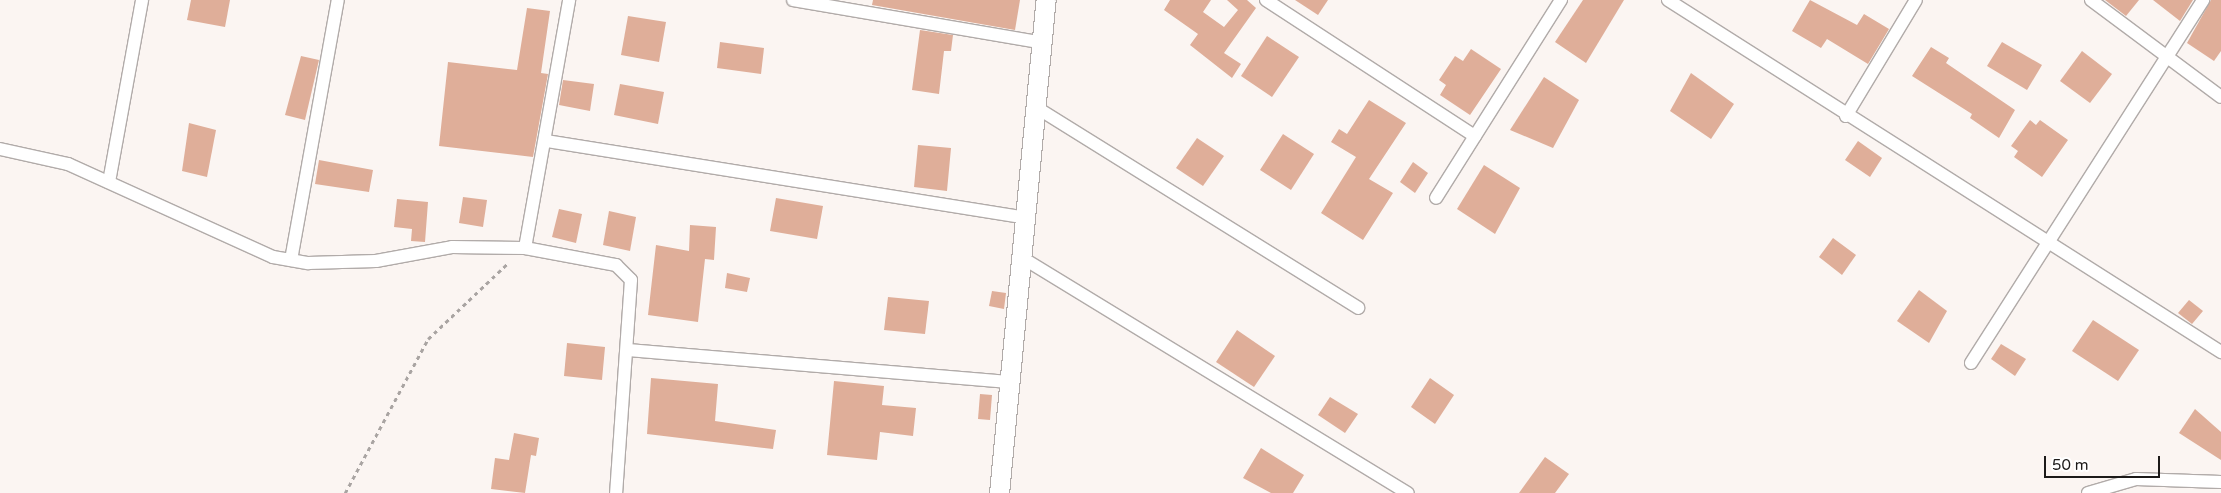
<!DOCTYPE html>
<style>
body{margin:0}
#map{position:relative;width:2221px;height:493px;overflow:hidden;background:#fbf5f2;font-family:"Varela Round",sans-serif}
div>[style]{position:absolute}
.building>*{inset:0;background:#dfae99}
.path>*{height:2.5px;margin-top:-1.25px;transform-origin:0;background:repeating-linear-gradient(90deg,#a9a4a2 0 4px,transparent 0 8px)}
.roads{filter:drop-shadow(1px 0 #b1aba9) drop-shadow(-1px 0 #b1aba9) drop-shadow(0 1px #b1aba9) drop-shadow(0 -1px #b1aba9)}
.street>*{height:12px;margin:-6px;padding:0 6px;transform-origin:6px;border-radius:6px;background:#fff}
.secondary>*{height:19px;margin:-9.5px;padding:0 9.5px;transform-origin:9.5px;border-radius:9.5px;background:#fff}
span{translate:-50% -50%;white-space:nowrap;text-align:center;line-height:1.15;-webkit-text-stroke:5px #fff;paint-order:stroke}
.scale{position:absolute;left:2044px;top:456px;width:116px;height:22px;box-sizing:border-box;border:2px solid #1c1a19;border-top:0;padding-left:6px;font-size:15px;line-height:18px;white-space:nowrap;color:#1c1a19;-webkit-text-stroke:4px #fff;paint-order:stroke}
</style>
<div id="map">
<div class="building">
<i style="clip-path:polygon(191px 0,230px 0,225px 27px,187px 20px)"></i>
<i style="clip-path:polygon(873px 0,1020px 0,1015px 30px,872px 5px)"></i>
<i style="clip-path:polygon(1170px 0,1211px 0,1203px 12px,1224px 27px,1238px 10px,1227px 0,1247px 0,1256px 8px,1224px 53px,1241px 64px,1232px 78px,1190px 45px,1198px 34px,1164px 10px)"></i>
<i style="clip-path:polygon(1295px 0,1328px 0,1318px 15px)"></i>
<i style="clip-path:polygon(1583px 0,1624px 0,1586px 63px,1555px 42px)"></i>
<i style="clip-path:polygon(1810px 0,1857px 25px,1864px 14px,1889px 29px,1868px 64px,1827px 39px,1821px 48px,1792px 31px)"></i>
<i style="clip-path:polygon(2105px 0,2139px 0,2126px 16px)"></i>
<i style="clip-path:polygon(2153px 0,2193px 0,2180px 21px)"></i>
<i style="clip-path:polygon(2211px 0,2221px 0,2221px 51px,2214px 61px,2187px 43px)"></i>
<i style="clip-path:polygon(527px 8px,550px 11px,541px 73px,548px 74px,533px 157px,439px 146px,448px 62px,517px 70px)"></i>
<i style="clip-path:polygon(628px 16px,666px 22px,659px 62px,621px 55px)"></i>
<i style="clip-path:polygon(920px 30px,953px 35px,951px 51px,944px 51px,939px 94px,912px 90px)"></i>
<i style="clip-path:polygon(1267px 36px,1299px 57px,1272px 97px,1241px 76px)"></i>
<i style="clip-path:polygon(720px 42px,764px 48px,761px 74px,717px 68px)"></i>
<i style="clip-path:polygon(2002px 42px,2042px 65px,2027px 90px,1987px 66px)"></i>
<i style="clip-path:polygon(1931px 47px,1949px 58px,1946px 63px,2015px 110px,1999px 138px,1970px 118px,1972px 114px,1912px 76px)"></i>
<i style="clip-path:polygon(1471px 49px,1501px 69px,1470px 115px,1440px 95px,1446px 85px,1439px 80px,1455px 56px,1463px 61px)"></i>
<i style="clip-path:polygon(2082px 51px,2112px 74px,2090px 103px,2060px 81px)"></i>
<i style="clip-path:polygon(301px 56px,319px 60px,305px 120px,285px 115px)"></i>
<i style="clip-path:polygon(1691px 73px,1734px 104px,1711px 139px,1670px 111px)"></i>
<i style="clip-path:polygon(1544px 77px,1579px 100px,1553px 148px,1510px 130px)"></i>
<i style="clip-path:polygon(563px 80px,594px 84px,590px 111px,559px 105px)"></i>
<i style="clip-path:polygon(620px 84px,664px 92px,658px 124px,614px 115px)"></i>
<i style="clip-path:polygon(1369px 100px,1406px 123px,1369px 179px,1393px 193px,1363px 240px,1321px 213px,1356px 157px,1331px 142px,1339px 129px,1347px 134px)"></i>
<i style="clip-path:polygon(2030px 120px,2036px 125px,2040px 120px,2068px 140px,2042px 177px,2014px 157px,2018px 151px,2011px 146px)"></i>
<i style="clip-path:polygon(189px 123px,216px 130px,207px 177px,182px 171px)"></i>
<i style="clip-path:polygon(1283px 134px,1314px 154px,1291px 190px,1260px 170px)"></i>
<i style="clip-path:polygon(1197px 138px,1224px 156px,1203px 186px,1176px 168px)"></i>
<i style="clip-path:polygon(1858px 141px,1882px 158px,1870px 177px,1845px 160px)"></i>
<i style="clip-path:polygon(918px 145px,951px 148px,947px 191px,914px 187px)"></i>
<i style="clip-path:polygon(319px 160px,373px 170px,369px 192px,315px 184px)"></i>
<i style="clip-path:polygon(1413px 162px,1428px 173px,1415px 193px,1400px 182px)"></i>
<i style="clip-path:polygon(1484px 165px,1520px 188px,1495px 234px,1457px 209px)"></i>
<i style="clip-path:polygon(463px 197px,487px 200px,483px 227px,459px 223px)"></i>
<i style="clip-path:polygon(776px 198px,823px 206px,817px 239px,770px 231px)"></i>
<i style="clip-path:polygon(397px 199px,428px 202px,425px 242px,411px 241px,412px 229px,394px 227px)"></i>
<i style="clip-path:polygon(559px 209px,582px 214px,576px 243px,552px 237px)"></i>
<i style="clip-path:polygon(609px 211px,636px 217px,630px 251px,603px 245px)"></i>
<i style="clip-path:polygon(690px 225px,716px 227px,714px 260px,705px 259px,698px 322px,648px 315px,656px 245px,689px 251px)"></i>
<i style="clip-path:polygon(1833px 238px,1856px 255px,1842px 275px,1819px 257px)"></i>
<i style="clip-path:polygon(727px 273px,750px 278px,747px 292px,725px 288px)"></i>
<i style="clip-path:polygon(1919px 290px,1947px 311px,1929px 343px,1897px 321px)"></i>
<i style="clip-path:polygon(992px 291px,1006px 293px,1004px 309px,989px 306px)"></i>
<i style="clip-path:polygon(888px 297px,929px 301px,925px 334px,884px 330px)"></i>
<i style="clip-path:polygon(2189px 300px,2203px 311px,2192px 324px,2178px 313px)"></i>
<i style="clip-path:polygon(2093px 320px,2139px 350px,2118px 381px,2072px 351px)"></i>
<i style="clip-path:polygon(1237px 330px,1275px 356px,1254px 387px,1216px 362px)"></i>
<i style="clip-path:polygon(567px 343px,605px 347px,602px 380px,564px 376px)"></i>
<i style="clip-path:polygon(2001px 344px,2026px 359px,2015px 376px,1991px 359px)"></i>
<i style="clip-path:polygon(651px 378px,718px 384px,715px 421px,776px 430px,773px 449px,647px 434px)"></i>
<i style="clip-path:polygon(1430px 378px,1454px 395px,1435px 424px,1411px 407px)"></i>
<i style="clip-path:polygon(834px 381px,884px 386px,882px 405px,916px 408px,913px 436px,880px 432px,877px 460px,827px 455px)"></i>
<i style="clip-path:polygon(980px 394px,992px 395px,990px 420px,978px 419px)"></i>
<i style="clip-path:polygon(1330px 397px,1358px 414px,1345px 433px,1318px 415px)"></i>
<i style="clip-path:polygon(2195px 409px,2221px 432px,2221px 460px,2179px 433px)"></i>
<i style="clip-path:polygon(514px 433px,539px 438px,536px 456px,531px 455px,525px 493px,491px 489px,495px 458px,509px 460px)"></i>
<i style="clip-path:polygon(1261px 448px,1304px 475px,1293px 493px,1271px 493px,1243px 478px)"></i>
<i style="clip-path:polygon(1545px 457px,1569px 474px,1555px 493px,1519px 493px)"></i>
</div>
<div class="path">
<i style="left:345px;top:493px;width:175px;rotate:-61.7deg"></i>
<i style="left:428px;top:339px;width:112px;rotate:-43.5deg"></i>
</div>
<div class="roads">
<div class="street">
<i style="left:793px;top:0;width:251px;rotate:9.7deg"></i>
<i style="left:1266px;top:0;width:249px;rotate:33.1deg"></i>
<i style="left:1475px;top:136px;width:73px;rotate:122.2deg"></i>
<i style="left:1668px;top:0;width:656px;rotate:32.48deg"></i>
<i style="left:2091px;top:0;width:162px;rotate:36.7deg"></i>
<i style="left:1034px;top:106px;width:382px;rotate:31.9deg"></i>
<i style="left:1846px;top:116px;width:135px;rotate:-58.9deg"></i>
<i style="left:1475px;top:136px;width:161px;rotate:-57.7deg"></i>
<i style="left:547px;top:141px;width:486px;rotate:9.1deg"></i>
<i style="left:0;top:149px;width:70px;rotate:12.4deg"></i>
<i style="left:68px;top:164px;width:225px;rotate:24.4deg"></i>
<i style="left:273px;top:257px;width:36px;rotate:10deg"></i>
<i style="left:308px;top:263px;width:68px;rotate:-1.7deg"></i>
<i style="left:376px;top:261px;width:77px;rotate:-10.4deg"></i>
<i style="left:452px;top:247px;width:73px;rotate:0.8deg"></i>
<i style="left:525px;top:248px;width:93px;rotate:10.6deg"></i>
<i style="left:616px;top:265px;width:21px;rotate:45deg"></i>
<i style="left:631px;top:280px;width:214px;rotate:94deg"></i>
<i style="left:109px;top:182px;width:185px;rotate:-79.7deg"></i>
<i style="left:525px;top:248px;width:252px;rotate:-79.9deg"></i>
<i style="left:1021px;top:257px;width:453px;rotate:31.4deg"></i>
<i style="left:291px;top:260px;width:264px;rotate:-79.8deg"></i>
<i style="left:628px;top:350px;width:382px;rotate:4.8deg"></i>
<i style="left:1971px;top:363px;width:431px;rotate:-57.4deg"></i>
<i style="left:2088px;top:493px;width:50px;rotate:-16.3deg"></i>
<i style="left:2136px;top:479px;width:85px;rotate:2deg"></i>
</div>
<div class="secondary">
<i style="left:999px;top:493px;width:495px;rotate:-84.6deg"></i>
</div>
</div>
<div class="scale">50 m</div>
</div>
